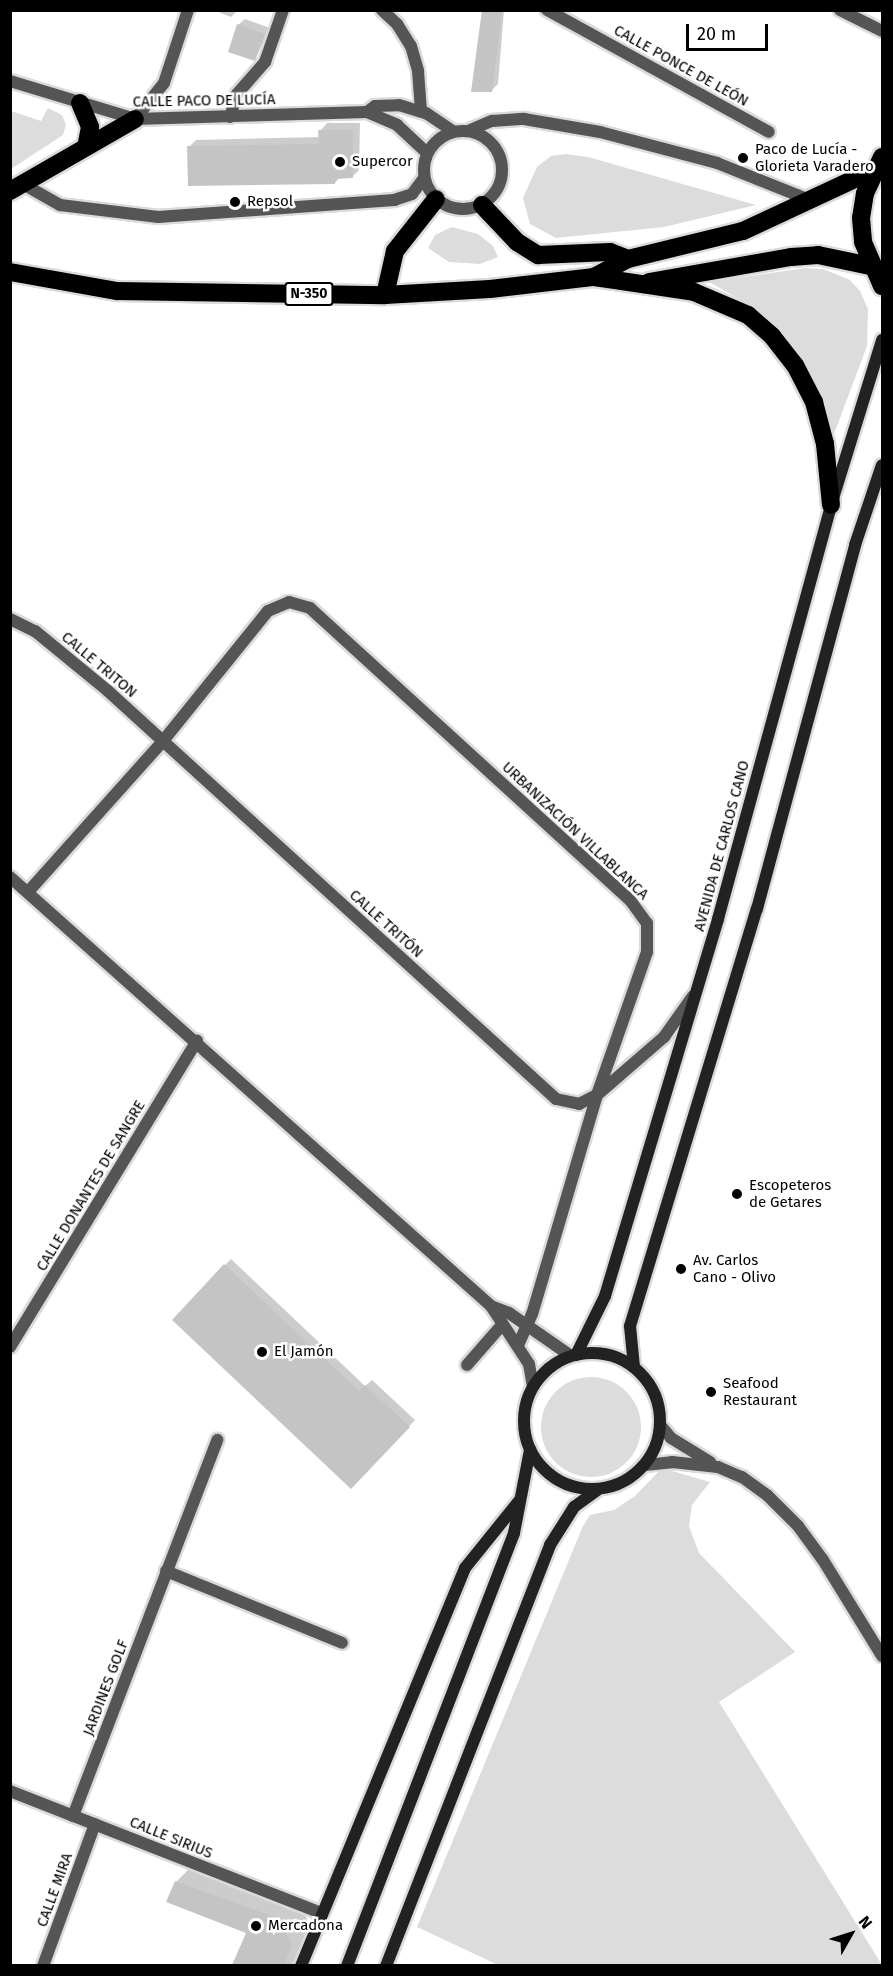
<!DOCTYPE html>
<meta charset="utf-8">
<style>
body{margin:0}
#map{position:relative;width:893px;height:1976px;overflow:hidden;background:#fff;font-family:"Fira Sans",sans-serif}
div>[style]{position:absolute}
.green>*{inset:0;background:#dcdcdc}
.round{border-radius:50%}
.shadow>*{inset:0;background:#0003}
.building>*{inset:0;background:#c4c4c4}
.roads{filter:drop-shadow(2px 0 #dbdbdb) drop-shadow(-2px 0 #dbdbdb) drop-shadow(0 2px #dbdbdb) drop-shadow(0 -2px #dbdbdb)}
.lane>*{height:12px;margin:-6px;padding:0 6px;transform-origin:6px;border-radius:6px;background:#555}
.street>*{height:12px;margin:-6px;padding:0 6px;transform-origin:6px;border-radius:6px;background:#555}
.street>.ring{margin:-6px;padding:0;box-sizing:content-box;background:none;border:12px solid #555;border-radius:50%}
.secondary>*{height:12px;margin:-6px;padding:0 6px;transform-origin:6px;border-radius:6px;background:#222}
.secondary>.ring{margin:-6px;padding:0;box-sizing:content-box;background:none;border:12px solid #222;border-radius:50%}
.highway>*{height:18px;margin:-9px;padding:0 9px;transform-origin:9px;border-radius:9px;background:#000}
.dots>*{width:16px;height:16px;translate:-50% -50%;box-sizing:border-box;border:3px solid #fff;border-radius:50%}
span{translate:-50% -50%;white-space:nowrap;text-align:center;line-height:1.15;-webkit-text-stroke:5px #fff;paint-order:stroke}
.shield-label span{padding:2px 4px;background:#fff;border:2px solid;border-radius:4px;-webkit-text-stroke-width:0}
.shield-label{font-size:14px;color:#000;font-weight:700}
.street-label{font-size:15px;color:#000}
.poi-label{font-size:15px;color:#000}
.left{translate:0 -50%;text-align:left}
.frame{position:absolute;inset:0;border:12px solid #000;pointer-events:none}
.north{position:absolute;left:821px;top:1904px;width:60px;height:60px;-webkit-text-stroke:4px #fff;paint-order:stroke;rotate:51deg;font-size:16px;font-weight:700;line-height:24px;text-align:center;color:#000}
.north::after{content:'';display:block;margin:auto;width:21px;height:27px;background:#000;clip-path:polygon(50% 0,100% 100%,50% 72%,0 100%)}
.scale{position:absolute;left:686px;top:24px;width:82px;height:27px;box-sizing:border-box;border:3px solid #000;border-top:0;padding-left:8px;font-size:18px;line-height:21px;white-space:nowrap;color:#000;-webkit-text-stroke:4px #fff;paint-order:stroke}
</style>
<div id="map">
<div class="green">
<i style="clip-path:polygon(48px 108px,62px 115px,66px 125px,63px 135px,11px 169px,11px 111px,41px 121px)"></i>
<i style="clip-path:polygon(566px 154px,588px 157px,756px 205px,664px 227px,556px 238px,530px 224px,523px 198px,537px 167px,551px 156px)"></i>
<i style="clip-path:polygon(452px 227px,478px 234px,493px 246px,498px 257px,480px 264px,449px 262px,428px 248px,435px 235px)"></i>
<i style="clip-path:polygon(805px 268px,823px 269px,850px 280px,860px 291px,868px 309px,867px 346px,834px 434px,817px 382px,787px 338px,741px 300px,709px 282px)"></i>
<i class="round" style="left:541px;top:1377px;width:100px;height:100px"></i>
<i style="clip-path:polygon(662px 1468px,710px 1482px,692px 1505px,689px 1526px,699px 1553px,795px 1652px,719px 1702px,882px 1965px,498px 1965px,417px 1927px,583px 1526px,590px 1515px,614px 1510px,635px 1496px)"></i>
</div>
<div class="shadow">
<i style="clip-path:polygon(213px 10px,238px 10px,231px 17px)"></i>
<i style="clip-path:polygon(483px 10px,504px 10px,498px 84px,492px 90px)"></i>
<i style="clip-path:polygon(245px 19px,270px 28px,255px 59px,238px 25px)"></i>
<i style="clip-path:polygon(327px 123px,360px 123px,359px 170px,352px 177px,340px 177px,335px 183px,189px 147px,196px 140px,320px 137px,320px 131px)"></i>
<i style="clip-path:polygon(231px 1259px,365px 1386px,372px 1380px,415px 1420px,351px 1487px,174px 1320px)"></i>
<i style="clip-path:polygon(195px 1863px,298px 1900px,310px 1926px,294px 1966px,235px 1963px,248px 1932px,176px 1882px)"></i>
</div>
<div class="building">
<i style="clip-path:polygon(482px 10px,502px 10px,492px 92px,471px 92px)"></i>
<i style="clip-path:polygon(237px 24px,265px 34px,255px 61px,228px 52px)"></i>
<i style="clip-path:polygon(318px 130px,353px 130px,353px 178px,335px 179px,335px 184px,188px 186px,187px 146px,319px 144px)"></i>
<i style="clip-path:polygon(224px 1264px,359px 1391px,365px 1385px,410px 1427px,351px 1489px,172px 1320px)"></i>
<i style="clip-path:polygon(175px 1881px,280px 1919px,292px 1946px,284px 1965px,232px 1965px,246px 1933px,166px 1902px)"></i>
</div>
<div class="roads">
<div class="lane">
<i style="left:382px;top:10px;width:21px;rotate:43deg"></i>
<i style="left:397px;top:24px;width:26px;rotate:58deg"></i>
<i style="left:411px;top:46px;width:26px;rotate:74deg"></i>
<i style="left:418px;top:71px;width:40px;rotate:85.7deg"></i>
<i style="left:230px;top:117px;width:24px;rotate:-73deg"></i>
<i style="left:237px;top:94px;width:43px;rotate:-48.8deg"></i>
<i style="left:265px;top:62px;width:55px;rotate:-70.9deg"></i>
<i style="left:135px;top:119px;width:46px;rotate:-51.1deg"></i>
<i style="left:164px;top:83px;width:77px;rotate:-71.8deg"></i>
<i style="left:23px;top:184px;width:43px;rotate:29.6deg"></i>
<i style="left:60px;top:205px;width:99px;rotate:7deg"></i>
<i style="left:158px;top:217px;width:237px;rotate:-4.1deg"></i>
<i style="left:394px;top:200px;width:19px;rotate:-18deg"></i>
<i style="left:412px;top:194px;width:20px;rotate:-53deg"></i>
<i style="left:467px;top:1365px;width:52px;rotate:-48.9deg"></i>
</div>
<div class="street">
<i style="left:547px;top:10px;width:253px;rotate:28.8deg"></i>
<i style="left:840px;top:10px;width:47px;rotate:26.6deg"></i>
<i style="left:10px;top:81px;width:131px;rotate:16.9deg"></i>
<i style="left:135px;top:119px;width:232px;rotate:-1.7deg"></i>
<i style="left:367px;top:112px;width:33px;rotate:23deg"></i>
<i style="left:397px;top:125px;width:41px;rotate:43deg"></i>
<i style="left:367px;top:112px;width:10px;rotate:-37deg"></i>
<i style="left:375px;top:106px;width:24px;rotate:-2deg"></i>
<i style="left:399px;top:105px;width:28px;rotate:17deg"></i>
<i style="left:426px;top:113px;width:32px;rotate:34deg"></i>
<i class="ring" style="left:424px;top:131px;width:66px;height:66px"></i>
<i style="left:468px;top:131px;width:26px;rotate:-23deg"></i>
<i style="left:492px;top:121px;width:32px;rotate:-4deg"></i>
<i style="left:524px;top:119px;width:77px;rotate:9.7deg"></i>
<i style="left:600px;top:132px;width:121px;rotate:14.8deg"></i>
<i style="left:717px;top:163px;width:102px;rotate:21.8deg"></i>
<i style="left:10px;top:619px;width:28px;rotate:26deg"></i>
<i style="left:35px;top:631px;width:94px;rotate:39.4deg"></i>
<i style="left:108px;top:691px;width:606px;rotate:42.32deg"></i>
<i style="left:556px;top:1099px;width:24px;rotate:12deg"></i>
<i style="left:579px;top:1104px;width:20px;rotate:-27deg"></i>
<i style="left:597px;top:1095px;width:89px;rotate:-40.9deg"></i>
<i style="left:664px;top:1037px;width:50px;rotate:-54.7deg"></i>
<i style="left:10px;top:877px;width:645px;rotate:41.73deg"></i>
<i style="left:491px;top:1306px;width:69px;rotate:56.8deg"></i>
<i style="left:529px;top:1364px;width:22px;rotate:80deg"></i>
<i style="left:28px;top:892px;width:203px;rotate:-48.2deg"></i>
<i style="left:163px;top:741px;width:167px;rotate:-51.1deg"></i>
<i style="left:268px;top:611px;width:23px;rotate:-23deg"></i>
<i style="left:289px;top:602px;width:22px;rotate:16deg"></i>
<i style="left:310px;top:608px;width:433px;rotate:42.4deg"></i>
<i style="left:630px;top:900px;width:29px;rotate:54deg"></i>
<i style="left:647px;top:923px;width:29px;rotate:90deg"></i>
<i style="left:647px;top:952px;width:151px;rotate:109.3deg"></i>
<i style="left:597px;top:1095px;width:228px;rotate:106.5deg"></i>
<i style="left:532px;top:1314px;width:34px;rotate:114deg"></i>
<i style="left:491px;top:1306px;width:19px;rotate:21deg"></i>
<i style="left:509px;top:1313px;width:75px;rotate:34.7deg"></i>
<i style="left:10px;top:1347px;width:359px;rotate:-58.6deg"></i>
<i style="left:661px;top:1426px;width:16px;rotate:50deg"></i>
<i style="left:671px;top:1438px;width:46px;rotate:31.6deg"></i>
<i style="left:645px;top:1465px;width:27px;rotate:-6deg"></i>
<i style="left:672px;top:1462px;width:46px;rotate:6.2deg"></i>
<i style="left:718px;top:1467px;width:26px;rotate:23deg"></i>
<i style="left:742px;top:1477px;width:31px;rotate:36deg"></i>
<i style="left:767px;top:1495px;width:44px;rotate:45deg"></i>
<i style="left:798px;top:1526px;width:42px;rotate:53.7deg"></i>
<i style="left:823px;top:1560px;width:113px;rotate:58.4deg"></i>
<i style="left:166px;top:1571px;width:190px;rotate:22.2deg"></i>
<i style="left:10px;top:1791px;width:334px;rotate:21.4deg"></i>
<i style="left:73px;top:1816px;width:403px;rotate:-69deg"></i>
<i style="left:43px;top:1966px;width:151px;rotate:-69.9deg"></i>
</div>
<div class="secondary">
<i class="ring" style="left:524px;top:1353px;width:124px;height:124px"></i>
<i style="left:576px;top:1355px;width:66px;rotate:-63.8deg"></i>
<i style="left:605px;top:1296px;width:394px;rotate:-73.3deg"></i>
<i style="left:718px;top:919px;width:429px;rotate:-74.7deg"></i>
<i style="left:831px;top:505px;width:173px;rotate:-72.8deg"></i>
<i style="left:634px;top:1367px;width:41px;rotate:-95.6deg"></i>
<i style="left:630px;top:1326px;width:436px;rotate:-73.1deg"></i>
<i style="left:757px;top:909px;width:377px;rotate:-74.9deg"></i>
<i style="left:855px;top:545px;width:84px;rotate:-71.4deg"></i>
<i style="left:301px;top:1966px;width:430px;rotate:-67.6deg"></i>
<i style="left:465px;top:1568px;width:86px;rotate:-51.1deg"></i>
<i style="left:347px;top:1966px;width:464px;rotate:-68.9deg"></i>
<i style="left:514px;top:1533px;width:85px;rotate:-79.1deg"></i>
<i style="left:386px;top:1966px;width:452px;rotate:-68.7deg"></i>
<i style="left:550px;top:1545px;width:45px;rotate:-57.7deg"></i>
<i style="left:574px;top:1507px;width:29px;rotate:-36deg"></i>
</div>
<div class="highway">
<i style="left:80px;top:103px;width:26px;rotate:67deg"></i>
<i style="left:90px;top:127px;width:20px;rotate:101deg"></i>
<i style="left:882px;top:157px;width:40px;rotate:115deg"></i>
<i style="left:865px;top:193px;width:25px;rotate:99deg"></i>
<i style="left:861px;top:218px;width:24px;rotate:85deg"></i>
<i style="left:863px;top:242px;width:48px;rotate:66.6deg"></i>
<i style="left:10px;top:191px;width:144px;rotate:-29.9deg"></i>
<i style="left:482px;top:205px;width:51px;rotate:46.6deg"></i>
<i style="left:517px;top:242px;width:25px;rotate:32deg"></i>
<i style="left:538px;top:255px;width:72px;rotate:-2.4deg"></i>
<i style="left:610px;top:252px;width:19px;rotate:21deg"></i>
<i style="left:10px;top:272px;width:109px;rotate:10.1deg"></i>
<i style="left:117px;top:291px;width:268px;rotate:0.9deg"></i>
<i style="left:385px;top:295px;width:105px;rotate:-3.3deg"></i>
<i style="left:490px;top:289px;width:105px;rotate:-6.6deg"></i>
<i style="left:594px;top:277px;width:101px;rotate:8.5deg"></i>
<i style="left:694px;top:292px;width:59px;rotate:23.1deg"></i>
<i style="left:748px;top:315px;width:32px;rotate:41deg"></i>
<i style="left:772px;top:336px;width:37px;rotate:52deg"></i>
<i style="left:795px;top:365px;width:42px;rotate:62.8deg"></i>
<i style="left:814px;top:402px;width:43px;rotate:75.3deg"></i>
<i style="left:825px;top:444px;width:61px;rotate:84.4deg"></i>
<i style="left:594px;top:277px;width:38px;rotate:-28deg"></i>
<i style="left:628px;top:259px;width:118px;rotate:-13.7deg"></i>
<i style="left:743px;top:231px;width:145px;rotate:-25deg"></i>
<i style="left:649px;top:282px;width:144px;rotate:-10deg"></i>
<i style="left:791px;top:257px;width:27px;rotate:-4deg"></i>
<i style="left:818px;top:255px;width:53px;rotate:11.9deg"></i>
<i style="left:385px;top:295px;width:45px;rotate:-77.2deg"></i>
<i style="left:395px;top:251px;width:66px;rotate:-51.7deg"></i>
</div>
</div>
<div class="dots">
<i style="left:743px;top:158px;background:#000"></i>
<i style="left:340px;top:162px;background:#000"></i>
<i style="left:235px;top:202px;background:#000"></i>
<i style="left:737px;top:1194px;background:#000"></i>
<i style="left:681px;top:1269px;background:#000"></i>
<i style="left:262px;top:1352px;background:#000"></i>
<i style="left:711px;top:1392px;background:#000"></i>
<i style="left:256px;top:1926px;background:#000"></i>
</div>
<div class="shield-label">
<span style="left:309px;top:294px">N-350</span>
</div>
<div class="street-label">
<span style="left:681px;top:66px;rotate:29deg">CALLE PONCE DE LEÓN</span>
<span style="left:204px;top:101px;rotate:-1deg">CALLE PACO DE LUCÍA</span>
<span style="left:99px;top:665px;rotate:40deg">CALLE TRITON</span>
<span style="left:575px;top:831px;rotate:43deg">URBANIZACIÓN VILLABLANCA</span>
<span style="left:722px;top:846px;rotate:-75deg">AVENIDA DE CARLOS CANO</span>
<span style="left:386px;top:924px;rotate:42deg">CALLE TRITÓN</span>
<span style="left:91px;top:1186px;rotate:-59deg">CALLE DONANTES DE SANGRE</span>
<span style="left:106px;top:1688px;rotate:-69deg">JARDINES GOLF</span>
<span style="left:171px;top:1838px;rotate:22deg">CALLE SIRIUS</span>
<span style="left:55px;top:1890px;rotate:-70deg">CALLE MIRA</span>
</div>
<div class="poi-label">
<span class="left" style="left:755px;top:158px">Paco de Lucía -<br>Glorieta Varadero</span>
<span class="left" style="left:352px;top:162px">Supercor</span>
<span class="left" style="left:247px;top:202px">Repsol</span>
<span class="left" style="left:749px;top:1194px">Escopeteros<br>de Getares</span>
<span class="left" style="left:693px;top:1269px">Av. Carlos<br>Cano - Olivo</span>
<span class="left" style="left:274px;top:1352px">El Jamón</span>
<span class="left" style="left:723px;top:1392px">Seafood<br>Restaurant</span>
<span class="left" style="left:268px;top:1926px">Mercadona</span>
</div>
<div class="frame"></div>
<div class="north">N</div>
<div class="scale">20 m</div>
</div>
